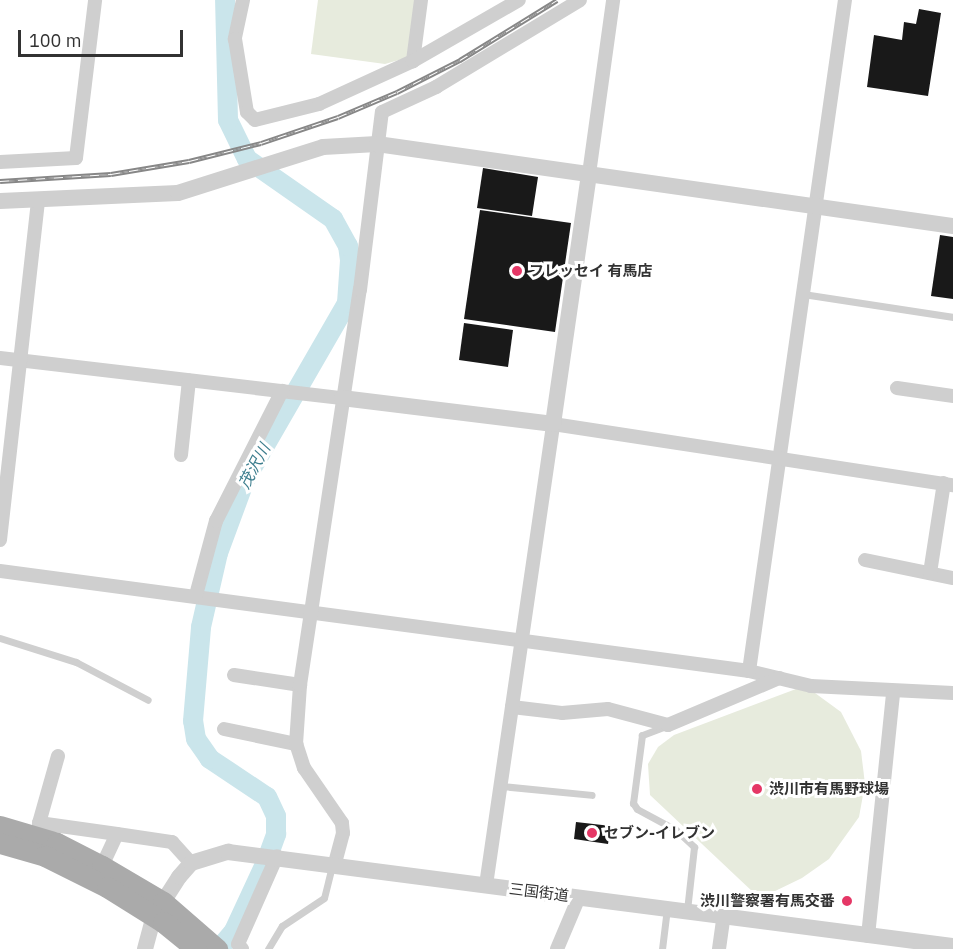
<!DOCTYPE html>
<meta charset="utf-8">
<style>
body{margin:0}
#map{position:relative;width:953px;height:949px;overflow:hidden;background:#fff;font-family:"IBM Plex Sans","Noto Sans JP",sans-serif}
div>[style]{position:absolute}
.green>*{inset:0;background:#e7ebdd}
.river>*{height:20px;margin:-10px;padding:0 10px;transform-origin:10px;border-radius:10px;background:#cae5eb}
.building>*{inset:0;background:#191919}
.service>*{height:7px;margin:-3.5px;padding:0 3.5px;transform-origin:3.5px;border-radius:3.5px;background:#cfcfcf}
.minor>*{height:14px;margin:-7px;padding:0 7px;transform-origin:7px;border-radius:7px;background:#cfcfcf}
.tertiary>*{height:16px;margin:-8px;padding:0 8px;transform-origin:8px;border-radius:8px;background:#cfcfcf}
.primary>*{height:21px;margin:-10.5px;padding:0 10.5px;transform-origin:10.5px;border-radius:10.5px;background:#aaa}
.rail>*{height:5px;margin-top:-2.5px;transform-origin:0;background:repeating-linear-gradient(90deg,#fff 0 9px,#878787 0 18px);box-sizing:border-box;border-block:2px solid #878787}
.dots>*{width:16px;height:16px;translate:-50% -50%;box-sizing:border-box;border:3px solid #fff;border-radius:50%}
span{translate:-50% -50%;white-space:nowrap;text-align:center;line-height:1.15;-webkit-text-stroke:6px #fff;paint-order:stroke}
.poi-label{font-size:15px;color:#323232;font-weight:700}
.left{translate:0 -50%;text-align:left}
.right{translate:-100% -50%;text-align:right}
.street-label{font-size:15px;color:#323232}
.water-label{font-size:16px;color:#3d7e8e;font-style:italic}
.scale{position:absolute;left:18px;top:30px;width:165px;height:27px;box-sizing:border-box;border:3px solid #323232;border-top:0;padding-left:8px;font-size:18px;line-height:21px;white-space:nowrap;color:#323232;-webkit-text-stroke:4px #fff;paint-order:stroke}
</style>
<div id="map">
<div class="green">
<i style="clip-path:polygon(318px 0,417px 0,409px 57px,385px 64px,311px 54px)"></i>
<i style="clip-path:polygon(796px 689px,815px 693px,841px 712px,861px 751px,865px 784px,859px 817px,829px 859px,802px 878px,769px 894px,754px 893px,650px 795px,648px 764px,658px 747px,674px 735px)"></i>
</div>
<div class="river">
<i style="left:219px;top:949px;width:23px;rotate:-50deg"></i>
<i style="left:234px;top:931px;width:76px;rotate:-65.1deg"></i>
<i style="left:266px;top:862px;width:30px;rotate:-70deg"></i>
<i style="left:276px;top:834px;width:18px;rotate:-90deg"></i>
<i style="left:276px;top:816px;width:21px;rotate:-115deg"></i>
<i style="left:267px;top:797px;width:69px;rotate:-146.3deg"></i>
<i style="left:210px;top:759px;width:24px;rotate:-125deg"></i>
<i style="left:196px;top:739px;width:18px;rotate:-99deg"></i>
<i style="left:193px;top:721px;width:94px;rotate:-85.1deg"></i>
<i style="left:201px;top:627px;width:76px;rotate:-77.1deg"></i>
<i style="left:218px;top:553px;width:78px;rotate:-69.7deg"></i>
<i style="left:245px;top:480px;width:204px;rotate:-60deg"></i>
<i style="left:347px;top:303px;width:43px;rotate:-86deg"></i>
<i style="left:350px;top:260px;width:14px;rotate:-98deg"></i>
<i style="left:348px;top:246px;width:31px;rotate:-119deg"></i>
<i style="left:333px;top:219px;width:105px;rotate:-145.1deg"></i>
<i style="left:247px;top:159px;width:43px;rotate:-116deg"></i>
<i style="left:228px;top:120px;width:120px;rotate:-91.4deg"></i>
</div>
<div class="building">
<i style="clip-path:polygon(919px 9px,941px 13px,928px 96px,867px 87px,874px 35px,902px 40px,904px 22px,916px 24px)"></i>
<i style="clip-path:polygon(483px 168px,538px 177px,532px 216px,477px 208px)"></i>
<i style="clip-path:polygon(480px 210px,571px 223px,555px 332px,464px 319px)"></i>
<i style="clip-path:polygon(940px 235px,953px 237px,953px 299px,931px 296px)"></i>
<i style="clip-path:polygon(464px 323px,513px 330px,508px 367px,459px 360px)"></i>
<i style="clip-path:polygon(576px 822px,611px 826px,608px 844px,574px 839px)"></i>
</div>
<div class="service">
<i style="left:803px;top:294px;width:152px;rotate:8.7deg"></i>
<i style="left:0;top:638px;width:80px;rotate:17.5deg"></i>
<i style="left:76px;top:662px;width:81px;rotate:27.8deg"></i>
<i style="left:666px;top:726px;width:26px;rotate:159deg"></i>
<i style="left:642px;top:735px;width:69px;rotate:97.5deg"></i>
<i style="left:633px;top:803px;width:7px;rotate:56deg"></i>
<i style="left:637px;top:809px;width:44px;rotate:28.3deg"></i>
<i style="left:676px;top:830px;width:25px;rotate:43deg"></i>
<i style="left:694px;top:847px;width:63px;rotate:96.3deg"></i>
<i style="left:501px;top:786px;width:91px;rotate:5.6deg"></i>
<i style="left:268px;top:949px;width:27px;rotate:-59deg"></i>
<i style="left:282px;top:926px;width:50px;rotate:-33.7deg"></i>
<i style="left:324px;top:898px;width:33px;rotate:-76deg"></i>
<i style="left:662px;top:949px;width:38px;rotate:-83deg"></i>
</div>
<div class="minor">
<i style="left:243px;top:0;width:40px;rotate:102deg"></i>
<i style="left:235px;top:39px;width:74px;rotate:80.7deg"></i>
<i style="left:247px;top:112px;width:11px;rotate:45deg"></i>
<i style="left:255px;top:120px;width:66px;rotate:-14deg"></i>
<i style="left:319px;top:104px;width:103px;rotate:-24.6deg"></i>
<i style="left:421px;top:0;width:62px;rotate:97.5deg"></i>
<i style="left:413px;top:61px;width:122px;rotate:-29.9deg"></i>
<i style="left:0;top:162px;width:76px;rotate:-3deg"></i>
<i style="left:76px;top:158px;width:159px;rotate:-83.1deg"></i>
<i style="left:589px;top:174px;width:176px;rotate:-82.1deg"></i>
<i style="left:0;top:358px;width:344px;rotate:6.7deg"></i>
<i style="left:897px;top:388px;width:57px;rotate:8.1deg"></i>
<i style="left:181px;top:455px;width:75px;rotate:-83.9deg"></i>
<i style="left:0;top:540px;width:341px;rotate:-83.6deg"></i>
<i style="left:865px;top:560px;width:90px;rotate:11.6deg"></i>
<i style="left:0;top:571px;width:756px;rotate:7.6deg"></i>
<i style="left:749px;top:671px;width:64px;rotate:13.6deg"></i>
<i style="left:811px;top:686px;width:142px;rotate:2.8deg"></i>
<i style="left:930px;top:573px;width:91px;rotate:-81.2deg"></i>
<i style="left:196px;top:595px;width:77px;rotate:-74.9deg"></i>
<i style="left:216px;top:521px;width:146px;rotate:-63.1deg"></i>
<i style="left:749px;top:671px;width:678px;rotate:-81.86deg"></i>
<i style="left:234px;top:675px;width:67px;rotate:8.6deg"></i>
<i style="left:512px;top:707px;width:50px;rotate:6.8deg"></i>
<i style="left:562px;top:713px;width:46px;rotate:-5deg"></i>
<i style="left:608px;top:709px;width:62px;rotate:14.9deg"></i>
<i style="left:668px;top:725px;width:121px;rotate:-22.9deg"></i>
<i style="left:224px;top:729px;width:74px;rotate:11.8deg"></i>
<i style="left:58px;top:756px;width:70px;rotate:105.8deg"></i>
<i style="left:39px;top:823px;width:79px;rotate:8deg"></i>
<i style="left:335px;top:863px;width:31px;rotate:-75deg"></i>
<i style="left:343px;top:833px;width:10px;rotate:-96deg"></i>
<i style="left:342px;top:823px;width:67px;rotate:-124.6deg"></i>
<i style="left:304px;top:768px;width:25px;rotate:-108deg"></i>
<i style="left:296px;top:744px;width:59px;rotate:-86.1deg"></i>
<i style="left:300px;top:685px;width:400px;rotate:-81.4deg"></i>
<i style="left:360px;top:290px;width:179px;rotate:-83deg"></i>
<i style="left:382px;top:112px;width:60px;rotate:-24.8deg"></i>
<i style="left:436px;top:87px;width:168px;rotate:-31.1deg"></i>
<i style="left:102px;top:866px;width:35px;rotate:-65deg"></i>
<i style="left:117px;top:834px;width:56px;rotate:8.3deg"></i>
<i style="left:172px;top:842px;width:28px;rotate:48deg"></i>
<i style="left:486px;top:885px;width:466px;rotate:-81.7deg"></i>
<i style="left:553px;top:424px;width:405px;rotate:8.7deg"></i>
<i style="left:868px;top:936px;width:245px;rotate:-84.1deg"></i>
<i style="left:242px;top:949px;width:6px;rotate:-129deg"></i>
<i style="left:238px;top:944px;width:96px;rotate:-66.1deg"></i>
<i style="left:557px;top:949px;width:56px;rotate:-67.1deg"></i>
<i style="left:719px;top:949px;width:34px;rotate:-82deg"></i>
</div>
<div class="tertiary">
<i style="left:0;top:201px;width:178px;rotate:-2.6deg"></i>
<i style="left:178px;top:193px;width:152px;rotate:-17.6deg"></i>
<i style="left:323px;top:147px;width:54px;rotate:-3.2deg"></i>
<i style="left:377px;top:144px;width:582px;rotate:8.1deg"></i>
<i style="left:342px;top:398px;width:213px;rotate:7deg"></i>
<i style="left:553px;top:424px;width:253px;rotate:-81.8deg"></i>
<i style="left:145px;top:949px;width:34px;rotate:-75deg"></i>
<i style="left:154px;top:916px;width:46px;rotate:-57.3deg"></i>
<i style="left:179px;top:877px;width:18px;rotate:-49deg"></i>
<i style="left:191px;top:863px;width:39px;rotate:-17deg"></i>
<i style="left:228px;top:852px;width:731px;rotate:7.39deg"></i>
</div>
<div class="primary">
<i style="left:0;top:826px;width:59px;rotate:16.6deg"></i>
<i style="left:57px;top:843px;width:51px;rotate:27.1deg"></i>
<i style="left:102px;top:866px;width:71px;rotate:30.5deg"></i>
<i style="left:163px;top:902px;width:72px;rotate:41deg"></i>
<i style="left:0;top:843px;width:47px;rotate:16.1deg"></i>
<i style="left:45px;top:856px;width:69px;rotate:26.6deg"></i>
<i style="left:107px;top:887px;width:66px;rotate:32deg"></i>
<i style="left:163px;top:922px;width:43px;rotate:39.3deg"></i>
</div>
<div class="rail">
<i style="left:0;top:181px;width:111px;rotate:-3.6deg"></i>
<i style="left:111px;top:174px;width:79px;rotate:-9.5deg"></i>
<i style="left:189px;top:161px;width:74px;rotate:-14deg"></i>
<i style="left:261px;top:143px;width:81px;rotate:-18.7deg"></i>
<i style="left:338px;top:117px;width:64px;rotate:-23deg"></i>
<i style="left:397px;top:92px;width:71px;rotate:-26.9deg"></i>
<i style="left:460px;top:60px;width:114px;rotate:-31.7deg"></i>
</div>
<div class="dots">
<i style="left:517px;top:271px;background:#e53766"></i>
<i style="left:757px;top:789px;background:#e53766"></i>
<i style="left:592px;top:833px;background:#e53766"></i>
<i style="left:847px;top:901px;background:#e53766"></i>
</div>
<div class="poi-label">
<span class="left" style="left:529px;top:271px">フレッセイ 有馬店</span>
<span class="left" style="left:769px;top:789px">渋川市有馬野球場</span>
<span class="left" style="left:604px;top:833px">セブン-イレブン</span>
<span class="right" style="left:835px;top:901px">渋川警察署有馬交番</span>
</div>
<div class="street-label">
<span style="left:539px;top:892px;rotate:7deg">三国街道</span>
</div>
<div class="water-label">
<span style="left:254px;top:466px;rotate:-62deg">茂沢川</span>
</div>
<div class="scale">100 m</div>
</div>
